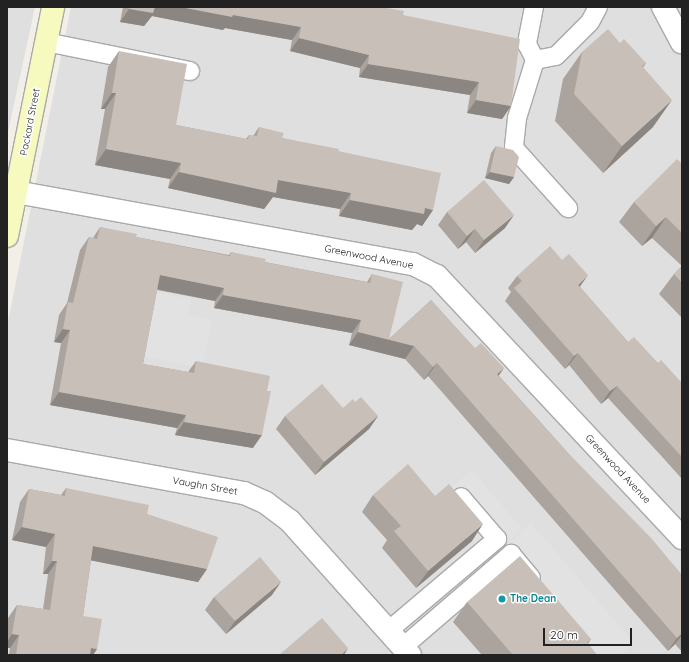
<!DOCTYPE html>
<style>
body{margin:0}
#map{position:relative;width:689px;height:662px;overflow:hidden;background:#f2efe9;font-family:Quicksand,sans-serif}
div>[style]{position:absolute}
.residential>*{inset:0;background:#e0dfdf}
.parking>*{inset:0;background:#e2e2e2}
.roads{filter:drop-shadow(1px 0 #a9a9a9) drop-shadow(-1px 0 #a9a9a9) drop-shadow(0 1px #a9a9a9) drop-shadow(0 -1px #a9a9a9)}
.lane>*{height:18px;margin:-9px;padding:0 9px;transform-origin:9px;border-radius:9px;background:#fff}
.street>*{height:22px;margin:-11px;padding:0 11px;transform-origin:11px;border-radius:11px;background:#fff}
.secondary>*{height:22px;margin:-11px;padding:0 11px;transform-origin:11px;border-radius:11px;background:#f7fabf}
.wall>*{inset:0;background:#aba49e}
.shaded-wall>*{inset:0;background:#8b8681}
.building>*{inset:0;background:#c7bfb8}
.dots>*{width:11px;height:11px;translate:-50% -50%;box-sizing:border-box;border:2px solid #fff;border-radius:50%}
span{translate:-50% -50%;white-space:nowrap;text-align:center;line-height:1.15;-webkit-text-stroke:3px #fff;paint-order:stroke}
.street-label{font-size:10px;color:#222}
.culture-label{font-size:10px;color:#0d838f;font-weight:700}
.left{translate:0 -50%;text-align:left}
.frame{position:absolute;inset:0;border:8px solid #222;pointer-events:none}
.scale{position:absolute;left:543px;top:628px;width:89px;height:18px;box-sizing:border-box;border:2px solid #222;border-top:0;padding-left:5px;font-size:12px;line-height:14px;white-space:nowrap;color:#222;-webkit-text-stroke:3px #fff;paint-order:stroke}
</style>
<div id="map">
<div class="residential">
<i style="clip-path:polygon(7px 7px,35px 7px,7px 137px)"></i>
<i style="clip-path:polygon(71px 7px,682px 7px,682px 655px,7px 655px,7px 327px)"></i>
</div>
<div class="parking">
<i style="clip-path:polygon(126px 286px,191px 299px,188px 315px,212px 320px,202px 368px,139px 355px)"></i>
<i style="clip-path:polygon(472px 470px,522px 529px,488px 558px,438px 499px)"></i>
<i style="clip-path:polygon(531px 523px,634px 643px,620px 655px,575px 655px,491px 558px)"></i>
</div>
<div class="roads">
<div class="lane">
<i style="left:534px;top:7px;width:38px;rotate:101deg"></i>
<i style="left:527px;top:44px;width:18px;rotate:63deg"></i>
<i style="left:535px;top:60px;width:21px;rotate:-11deg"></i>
<i style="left:556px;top:56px;width:48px;rotate:-45deg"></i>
<i style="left:590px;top:22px;width:17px;rotate:-62deg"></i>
<i style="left:46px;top:42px;width:147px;rotate:11.4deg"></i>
<i style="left:535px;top:60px;width:61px;rotate:107.2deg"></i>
<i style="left:517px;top:118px;width:30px;rotate:96deg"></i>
<i style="left:514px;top:148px;width:81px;rotate:48deg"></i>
<i style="left:388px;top:631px;width:143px;rotate:-40.2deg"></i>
<i style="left:497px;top:539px;width:55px;rotate:-130.6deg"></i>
<i style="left:403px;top:647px;width:143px;rotate:-40.7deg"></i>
<i style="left:511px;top:554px;width:31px;rotate:50deg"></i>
</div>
<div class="street">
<i style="left:663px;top:7px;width:40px;rotate:62deg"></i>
<i style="left:16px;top:192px;width:403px;rotate:10.3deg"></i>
<i style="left:413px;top:264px;width:27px;rotate:27deg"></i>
<i style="left:437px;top:276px;width:359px;rotate:46.9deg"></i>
<i style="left:7px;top:450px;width:241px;rotate:10.3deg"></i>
<i style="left:244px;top:493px;width:24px;rotate:24deg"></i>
<i style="left:266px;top:503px;width:30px;rotate:37deg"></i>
<i style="left:290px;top:521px;width:180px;rotate:48.2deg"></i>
</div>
<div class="secondary">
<i style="left:7px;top:236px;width:234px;rotate:-78.6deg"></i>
</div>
</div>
<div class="wall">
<i style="clip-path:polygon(123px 7px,381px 7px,403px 15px,511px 106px,502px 119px,467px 113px,470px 95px,359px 77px,360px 68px,290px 51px,292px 40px,225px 28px,223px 30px,152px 16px,144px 26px,120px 22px)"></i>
<i style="clip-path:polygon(620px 43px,646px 63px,643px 68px,653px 127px,603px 173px,555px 121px,563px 79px,582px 52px)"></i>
<i style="clip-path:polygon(119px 51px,176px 125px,246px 139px,249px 135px,253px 136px,259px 127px,282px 138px,338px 151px,433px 210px,422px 226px,417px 224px,412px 230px,339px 216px,340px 209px,273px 197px,264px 209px,168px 188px,170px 179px,95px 165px,105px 109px,101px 109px,108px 67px)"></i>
<i style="clip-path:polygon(496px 146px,514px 177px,509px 184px,485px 178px,491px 153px)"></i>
<i style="clip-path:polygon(682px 164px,682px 318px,659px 294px,674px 274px,682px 266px,652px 238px,642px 246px,619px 222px,634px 202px)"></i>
<i style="clip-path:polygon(447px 212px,505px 228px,475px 253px,466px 242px,458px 249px,438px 225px)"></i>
<i style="clip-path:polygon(100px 227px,136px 237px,229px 255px,231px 252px,265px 262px,367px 282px,372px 274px,389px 339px,431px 300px,568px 453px,682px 575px,682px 652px,675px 644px,668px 651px,428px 376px,424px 380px,405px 359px,349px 345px,352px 333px,214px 308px,215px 301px,157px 290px,143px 364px,188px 372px,196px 361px,253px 448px,175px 435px,177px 428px,50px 405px,61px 343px,54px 342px,59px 315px,67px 303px,80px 250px,89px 237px,93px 238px)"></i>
<i style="clip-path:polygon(517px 276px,580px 287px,628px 342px,658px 363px,682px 383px,682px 479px,665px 460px,608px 398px,601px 404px,569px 365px,565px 369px,505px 301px,511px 292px,508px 288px)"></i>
<i style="clip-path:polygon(355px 402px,378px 416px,369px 429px,315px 475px,276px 429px,285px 416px,343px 408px)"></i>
<i style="clip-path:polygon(66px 488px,147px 514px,207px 569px,198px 582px,91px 560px,83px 616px,97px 649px,93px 655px,9px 655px,10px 648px,7px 648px,7px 625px,8px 618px,17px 605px,43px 609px,48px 574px,43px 574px,46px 547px,12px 540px,20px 502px,29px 489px,61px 495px)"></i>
<i style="clip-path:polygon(373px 495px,472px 541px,416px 588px,382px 548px,387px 540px,362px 512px)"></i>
<i style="clip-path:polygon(272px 595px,226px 634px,205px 610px,214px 597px)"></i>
<i style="clip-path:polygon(467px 602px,591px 639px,588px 644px,597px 655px,482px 655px,453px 622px)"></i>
</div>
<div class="shaded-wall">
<i style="clip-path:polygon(152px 7px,180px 7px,233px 15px,301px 27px,292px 40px,225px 28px,223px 30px,152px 16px,144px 26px,120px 22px,129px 9px)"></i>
<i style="clip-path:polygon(299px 38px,369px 55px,360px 68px,290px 51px)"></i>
<i style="clip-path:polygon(368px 64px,479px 82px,470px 95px,359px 77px)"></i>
<i style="clip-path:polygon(112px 93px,116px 93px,105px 109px,101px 109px)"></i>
<i style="clip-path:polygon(476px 100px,511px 106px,502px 119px,467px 113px)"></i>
<i style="clip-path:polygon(672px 100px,653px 127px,603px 173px,622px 146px)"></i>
<i style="clip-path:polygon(106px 149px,181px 163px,170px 179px,95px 165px)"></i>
<i style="clip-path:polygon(179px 172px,278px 180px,351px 193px,340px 209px,273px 197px,264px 209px,168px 188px)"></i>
<i style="clip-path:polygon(490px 172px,514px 177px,509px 184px,485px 178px)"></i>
<i style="clip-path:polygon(350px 200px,425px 208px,433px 210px,422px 226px,417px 224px,412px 230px,339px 216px)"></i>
<i style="clip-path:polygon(514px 215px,505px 228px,475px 253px,484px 240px)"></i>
<i style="clip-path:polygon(666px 217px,652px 238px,642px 246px,656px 226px)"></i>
<i style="clip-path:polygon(475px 229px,466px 242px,458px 249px,467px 236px)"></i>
<i style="clip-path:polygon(160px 275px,224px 288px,215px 301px,151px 288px)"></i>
<i style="clip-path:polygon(588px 275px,579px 288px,578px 285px)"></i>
<i style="clip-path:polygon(223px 295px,361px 320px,352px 333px,214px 308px)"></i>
<i style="clip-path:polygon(63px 329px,70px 330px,61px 343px,54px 342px)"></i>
<i style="clip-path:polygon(358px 332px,414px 346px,405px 359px,349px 345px)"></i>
<i style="clip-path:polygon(578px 353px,569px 365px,565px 369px,574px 356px)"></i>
<i style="clip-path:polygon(437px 363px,428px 376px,424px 380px,433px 367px)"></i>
<i style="clip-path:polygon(504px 368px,495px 381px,497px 374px)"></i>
<i style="clip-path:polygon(617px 386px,608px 398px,601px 404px,610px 391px)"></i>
<i style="clip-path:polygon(59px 392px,186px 415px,177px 428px,50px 405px)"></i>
<i style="clip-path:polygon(378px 416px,369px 429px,315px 475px,324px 462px)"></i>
<i style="clip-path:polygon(184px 422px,262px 435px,253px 448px,175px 435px)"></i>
<i style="clip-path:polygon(483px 524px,472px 541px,416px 588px,428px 571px)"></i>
<i style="clip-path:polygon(22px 527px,55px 534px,46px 547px,12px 540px)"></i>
<i style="clip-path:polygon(93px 546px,207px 569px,198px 582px,84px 559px)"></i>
<i style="clip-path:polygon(52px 561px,57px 561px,48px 574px,43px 574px)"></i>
<i style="clip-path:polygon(281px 582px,272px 595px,226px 634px,235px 621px)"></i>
<i style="clip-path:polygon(682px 633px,682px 635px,675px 644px,668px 651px,677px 638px)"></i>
<i style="clip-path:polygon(12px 634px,19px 635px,10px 648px,7px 648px,7px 642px)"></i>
<i style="clip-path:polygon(91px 648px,97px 649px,93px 655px,86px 655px)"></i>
<i style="clip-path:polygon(348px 648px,344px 655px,341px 655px)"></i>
</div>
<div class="building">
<i style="clip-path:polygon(129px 7px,155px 7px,153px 13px,129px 9px)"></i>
<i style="clip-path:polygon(180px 7px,381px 7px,404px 11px,403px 15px,520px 39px,511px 106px,476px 100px,479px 82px,368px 64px,369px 55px,299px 38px,301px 27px,233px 15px,232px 17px)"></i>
<i style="clip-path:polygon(608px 29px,620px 43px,624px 39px,646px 63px,642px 66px,672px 100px,622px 146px,574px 94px,582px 52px)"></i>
<i style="clip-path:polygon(119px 51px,187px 64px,176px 125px,248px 139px,249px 135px,257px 136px,259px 127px,284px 133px,282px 138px,339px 149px,338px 151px,441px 173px,433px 210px,425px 208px,424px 214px,350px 200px,351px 193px,278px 180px,276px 193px,179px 172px,181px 163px,106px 149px,116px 93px,112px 93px)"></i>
<i style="clip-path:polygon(496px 146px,513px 150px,519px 157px,514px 177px,490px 172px)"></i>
<i style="clip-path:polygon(677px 159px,682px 164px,682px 233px,666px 217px,656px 226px,634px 202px)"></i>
<i style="clip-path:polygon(484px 180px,514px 215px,484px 240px,475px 229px,467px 236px,447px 212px)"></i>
<i style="clip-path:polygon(100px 227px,137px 234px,136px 237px,230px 256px,231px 252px,266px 259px,265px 262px,370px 283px,372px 274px,403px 282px,389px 339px,431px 300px,475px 348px,481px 343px,504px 368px,497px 374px,568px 453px,652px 539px,682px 575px,682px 633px,677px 638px,437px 363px,433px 367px,414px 346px,358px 332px,361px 320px,223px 295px,224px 288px,160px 275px,143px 364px,194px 373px,196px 361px,270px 376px,267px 391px,271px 391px,262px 435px,184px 422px,186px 415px,59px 392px,70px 330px,63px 329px,68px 302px,73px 303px,89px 237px,97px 239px)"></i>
<i style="clip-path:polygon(550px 246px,562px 260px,569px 254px,588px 275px,578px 285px,628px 342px,634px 337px,658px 363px,661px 360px,682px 383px,682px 457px,617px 386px,610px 391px,578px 353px,574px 356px,514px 288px,522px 281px,517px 276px)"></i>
<i style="clip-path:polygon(682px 266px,682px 283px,674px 274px)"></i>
<i style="clip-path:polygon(322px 384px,343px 408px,353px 399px,355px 402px,361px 397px,378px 416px,324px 462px,285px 416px)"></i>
<i style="clip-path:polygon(408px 464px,435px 496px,449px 484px,483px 524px,428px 571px,394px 531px,401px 526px,373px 495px)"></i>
<i style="clip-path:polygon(66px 488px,149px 505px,147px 514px,218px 537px,207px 569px,93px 546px,83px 616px,102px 619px,97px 649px,91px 648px,90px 655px,16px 655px,19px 635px,12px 634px,17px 605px,50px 610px,57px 561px,52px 561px,55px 534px,22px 527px,29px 489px,65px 496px)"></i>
<i style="clip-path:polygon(520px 556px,591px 639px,587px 643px,597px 655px,513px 655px,467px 602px)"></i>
<i style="clip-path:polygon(260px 557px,281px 582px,235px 621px,214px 597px)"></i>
<i style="clip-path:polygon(322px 618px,348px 648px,341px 655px,279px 655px)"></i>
</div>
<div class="dots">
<i style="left:502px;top:599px;background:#0f9aa8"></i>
</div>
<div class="street-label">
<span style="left:30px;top:122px;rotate:-79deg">Packard Street</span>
<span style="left:369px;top:257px;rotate:11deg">Greenwood Avenue</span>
<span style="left:618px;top:469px;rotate:47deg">Greenwood Avenue</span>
<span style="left:205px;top:486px;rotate:10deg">Vaughn Street</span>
</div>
<div class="culture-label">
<span class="left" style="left:510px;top:599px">The Dean</span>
</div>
<div class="frame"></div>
<div class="scale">20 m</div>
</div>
